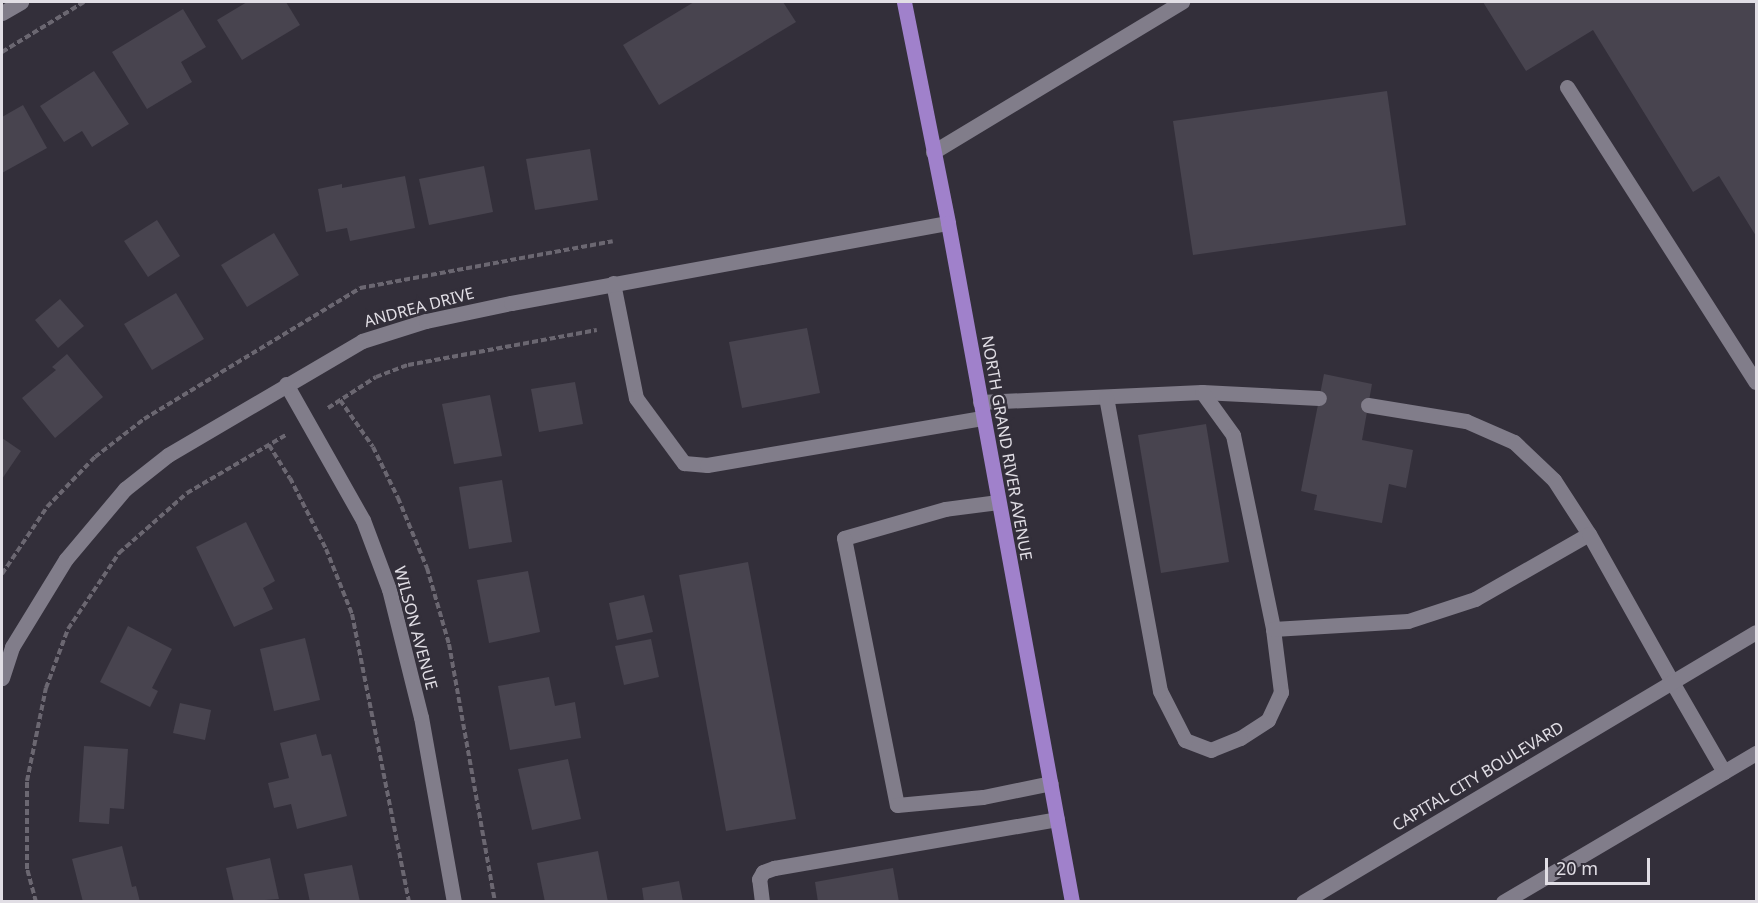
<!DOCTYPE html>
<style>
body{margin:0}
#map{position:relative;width:1758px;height:903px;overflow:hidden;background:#332f3a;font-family:"Noto Sans",sans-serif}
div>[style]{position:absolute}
.building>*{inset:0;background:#48444f}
.path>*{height:4px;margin-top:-2px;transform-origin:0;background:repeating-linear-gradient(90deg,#6b6771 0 6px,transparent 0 9px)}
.service>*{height:15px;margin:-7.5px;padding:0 7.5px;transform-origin:7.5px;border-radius:7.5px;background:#817d8a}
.minor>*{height:15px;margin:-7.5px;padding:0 7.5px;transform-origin:7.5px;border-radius:7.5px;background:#817d8a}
.primary>*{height:15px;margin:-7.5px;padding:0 7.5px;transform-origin:7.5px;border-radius:7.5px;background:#a081cb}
span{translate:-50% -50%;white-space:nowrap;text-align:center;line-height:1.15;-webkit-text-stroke:5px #332f3a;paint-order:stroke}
.street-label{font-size:16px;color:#e1dee5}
.frame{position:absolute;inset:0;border:3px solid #e1dee5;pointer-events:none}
.scale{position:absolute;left:1545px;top:858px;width:105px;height:27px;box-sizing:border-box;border:3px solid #e1dee5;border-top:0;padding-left:8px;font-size:18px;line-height:21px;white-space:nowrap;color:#e1dee5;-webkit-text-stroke:4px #332f3a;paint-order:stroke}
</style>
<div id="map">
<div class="building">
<i style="clip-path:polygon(247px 2px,286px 2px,300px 25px,242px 60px,217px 20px)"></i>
<i style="clip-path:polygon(694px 2px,783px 2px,796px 22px,659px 105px,623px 45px)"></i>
<i style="clip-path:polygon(1483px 2px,1756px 2px,1756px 236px,1719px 176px,1693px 192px,1593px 30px,1526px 71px)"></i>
<i style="clip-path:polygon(183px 9px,206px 47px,181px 62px,192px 82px,147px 109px,112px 52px)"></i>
<i style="clip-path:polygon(94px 71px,129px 124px,92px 147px,82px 131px,64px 142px,40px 106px)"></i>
<i style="clip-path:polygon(1387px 91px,1406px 225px,1193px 255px,1173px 121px)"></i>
<i style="clip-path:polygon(23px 105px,47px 148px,2px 173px,2px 117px)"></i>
<i style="clip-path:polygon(590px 149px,598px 200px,535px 210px,526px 159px)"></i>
<i style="clip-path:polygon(484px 166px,493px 212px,429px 225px,419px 179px)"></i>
<i style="clip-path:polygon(405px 176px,415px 228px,350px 241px,347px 228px,326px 232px,318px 189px,342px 184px,342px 188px)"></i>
<i style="clip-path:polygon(157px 220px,180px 256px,148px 277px,124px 241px)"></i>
<i style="clip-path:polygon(274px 233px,299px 275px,247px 307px,221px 265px)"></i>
<i style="clip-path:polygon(176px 293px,204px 339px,152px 370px,124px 324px)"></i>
<i style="clip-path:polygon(60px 299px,84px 326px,58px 348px,35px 320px)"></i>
<i style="clip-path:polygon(807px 328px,820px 393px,742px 408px,729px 342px)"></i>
<i style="clip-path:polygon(67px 354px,103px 397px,55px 438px,22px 398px,56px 370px,52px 367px)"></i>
<i style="clip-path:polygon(1324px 374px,1372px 384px,1362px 440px,1413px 450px,1406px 488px,1389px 484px,1382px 523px,1314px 510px,1317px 495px,1301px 491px)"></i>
<i style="clip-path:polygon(575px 382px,583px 424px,539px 432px,531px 389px)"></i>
<i style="clip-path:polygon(490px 395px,502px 456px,454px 464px,442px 404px)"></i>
<i style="clip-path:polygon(1206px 424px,1229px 562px,1161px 573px,1138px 435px)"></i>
<i style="clip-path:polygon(2px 438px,21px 451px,2px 479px)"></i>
<i style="clip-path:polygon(502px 480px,512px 542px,469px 549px,459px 487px)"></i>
<i style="clip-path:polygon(246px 522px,275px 581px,263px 588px,273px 609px,234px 627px,196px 547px)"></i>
<i style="clip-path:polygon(748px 562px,796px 819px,726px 831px,679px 575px)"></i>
<i style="clip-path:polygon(528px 571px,540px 632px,489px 643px,477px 580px)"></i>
<i style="clip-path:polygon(644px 595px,653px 632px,617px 640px,609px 603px)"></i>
<i style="clip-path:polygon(128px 626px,172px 649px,152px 688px,158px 691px,150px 707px,100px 682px)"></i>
<i style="clip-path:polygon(305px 638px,320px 700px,274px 711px,260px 649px)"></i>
<i style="clip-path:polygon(651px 639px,659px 677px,624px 685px,615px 646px)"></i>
<i style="clip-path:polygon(549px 677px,555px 706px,575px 702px,581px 738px,510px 750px,498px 686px)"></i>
<i style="clip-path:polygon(180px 703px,211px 710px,205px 740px,173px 733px)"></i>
<i style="clip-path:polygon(316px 734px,322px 756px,331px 754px,347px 816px,297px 829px,291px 804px,274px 808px,268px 783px,289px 778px,280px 743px)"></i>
<i style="clip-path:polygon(84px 746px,128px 749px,124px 809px,110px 808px,109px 824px,79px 822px)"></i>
<i style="clip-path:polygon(568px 759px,581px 819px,532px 830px,518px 769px)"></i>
<i style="clip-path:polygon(122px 846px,132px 887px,136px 886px,140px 902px,83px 902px,72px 859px)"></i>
<i style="clip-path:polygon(598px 851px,608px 902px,545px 902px,537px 863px)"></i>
<i style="clip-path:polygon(270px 858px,279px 899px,234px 902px,226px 868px)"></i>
<i style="clip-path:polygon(352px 865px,360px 902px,310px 902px,304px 874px)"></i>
<i style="clip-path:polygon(893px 868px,899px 902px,818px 902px,815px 882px)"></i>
<i style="clip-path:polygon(679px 881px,683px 902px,644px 902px,642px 888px)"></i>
</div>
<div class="path">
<i style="left:2px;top:52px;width:96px;rotate:-31.4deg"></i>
<i style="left:340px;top:400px;width:57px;rotate:54.9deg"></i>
<i style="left:373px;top:447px;width:57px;rotate:63.9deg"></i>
<i style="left:398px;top:498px;width:76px;rotate:67.5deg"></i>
<i style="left:427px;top:568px;width:79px;rotate:73.9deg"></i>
<i style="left:449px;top:644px;width:262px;rotate:79.9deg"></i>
<i style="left:328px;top:408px;width:57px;rotate:-32.9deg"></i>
<i style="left:376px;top:377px;width:34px;rotate:-21deg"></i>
<i style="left:408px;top:365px;width:192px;rotate:-10.5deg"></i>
<i style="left:269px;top:445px;width:39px;rotate:58deg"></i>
<i style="left:290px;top:478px;width:80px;rotate:63.1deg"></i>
<i style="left:326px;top:549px;width:70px;rotate:68.2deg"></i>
<i style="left:352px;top:614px;width:294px;rotate:78.8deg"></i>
<i style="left:2px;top:574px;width:81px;rotate:-56.1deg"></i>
<i style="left:47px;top:507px;width:69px;rotate:-46.2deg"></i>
<i style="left:95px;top:457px;width:62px;rotate:-37.8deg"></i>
<i style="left:144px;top:419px;width:253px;rotate:-31.2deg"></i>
<i style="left:360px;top:288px;width:257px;rotate:-10.5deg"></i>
<i style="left:36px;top:902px;width:34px;rotate:-105deg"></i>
<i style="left:27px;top:869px;width:88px;rotate:-90deg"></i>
<i style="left:27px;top:781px;width:95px;rotate:-78.5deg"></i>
<i style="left:46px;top:688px;width:63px;rotate:-69.6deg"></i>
<i style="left:68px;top:629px;width:92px;rotate:-56.1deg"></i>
<i style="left:119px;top:553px;width:91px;rotate:-41.4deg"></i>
<i style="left:187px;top:493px;width:115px;rotate:-30.4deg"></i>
</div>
<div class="service">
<i style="left:1567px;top:87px;width:350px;rotate:57.4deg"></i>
<i style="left:933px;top:152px;width:291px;rotate:-31.1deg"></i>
<i style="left:613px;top:283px;width:117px;rotate:78.7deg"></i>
<i style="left:636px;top:398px;width:81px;rotate:53.6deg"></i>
<i style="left:684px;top:463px;width:23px;rotate:5deg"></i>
<i style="left:707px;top:465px;width:279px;rotate:-9.7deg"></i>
<i style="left:1202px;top:392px;width:117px;rotate:2.9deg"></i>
<i style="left:980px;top:402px;width:222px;rotate:-2.6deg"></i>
<i style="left:1202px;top:392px;width:53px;rotate:54.2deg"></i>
<i style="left:1233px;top:435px;width:198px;rotate:78.3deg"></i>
<i style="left:1273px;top:629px;width:64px;rotate:82.8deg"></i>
<i style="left:1281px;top:692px;width:31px;rotate:115deg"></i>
<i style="left:1268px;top:720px;width:33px;rotate:147deg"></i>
<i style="left:1240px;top:738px;width:31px;rotate:158deg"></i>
<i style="left:1211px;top:750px;width:28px;rotate:-159deg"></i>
<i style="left:1185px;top:740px;width:55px;rotate:-117deg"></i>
<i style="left:1160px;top:691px;width:299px;rotate:-100.4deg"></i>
<i style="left:1368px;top:405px;width:99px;rotate:9.3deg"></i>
<i style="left:1466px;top:421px;width:52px;rotate:23.6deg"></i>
<i style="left:1514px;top:442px;width:55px;rotate:43.5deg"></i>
<i style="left:1554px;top:480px;width:64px;rotate:57.1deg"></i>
<i style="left:998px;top:502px;width:53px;rotate:172.5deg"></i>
<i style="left:945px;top:509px;width:105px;rotate:164deg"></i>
<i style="left:844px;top:538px;width:272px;rotate:78.8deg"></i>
<i style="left:897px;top:805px;width:86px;rotate:-5.3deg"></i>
<i style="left:983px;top:797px;width:69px;rotate:-11.6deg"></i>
<i style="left:1273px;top:629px;width:135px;rotate:-3.4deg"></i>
<i style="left:1408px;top:621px;width:71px;rotate:-18.2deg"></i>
<i style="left:1475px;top:599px;width:131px;rotate:-29.7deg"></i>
<i style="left:1589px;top:534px;width:170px;rotate:60.7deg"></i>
<i style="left:762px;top:902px;width:23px;rotate:-97deg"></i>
<i style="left:759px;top:879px;width:8px;rotate:-60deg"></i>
<i style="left:763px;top:872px;width:12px;rotate:-20deg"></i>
<i style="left:774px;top:868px;width:287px;rotate:-9.8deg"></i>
</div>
<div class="minor">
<i style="left:2px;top:13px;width:22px;rotate:-30deg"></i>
<i style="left:286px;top:384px;width:156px;rotate:60.5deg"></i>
<i style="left:363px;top:520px;width:74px;rotate:69.4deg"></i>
<i style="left:389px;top:589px;width:132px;rotate:76deg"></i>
<i style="left:421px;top:717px;width:188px;rotate:79.9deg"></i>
<i style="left:2px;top:678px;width:33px;rotate:-72deg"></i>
<i style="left:12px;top:647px;width:103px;rotate:-58.5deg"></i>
<i style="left:66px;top:559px;width:92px;rotate:-49.9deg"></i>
<i style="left:125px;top:489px;width:55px;rotate:-38.3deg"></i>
<i style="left:168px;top:455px;width:225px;rotate:-30.4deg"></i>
<i style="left:362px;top:341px;width:67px;rotate:-17.4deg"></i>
<i style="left:426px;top:321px;width:87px;rotate:-12deg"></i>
<i style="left:511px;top:303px;width:444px;rotate:-10.4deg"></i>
<i style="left:1672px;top:682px;width:104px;rotate:60deg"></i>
<i style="left:1303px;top:902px;width:527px;rotate:-30.8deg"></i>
<i style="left:1503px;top:902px;width:294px;rotate:-30.5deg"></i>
</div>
<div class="primary">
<i style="left:904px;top:2px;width:225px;rotate:78.7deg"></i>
<i style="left:948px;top:223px;width:690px;rotate:79.65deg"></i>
</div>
<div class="street-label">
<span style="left:419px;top:307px;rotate:-15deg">ANDREA DRIVE</span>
<span style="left:1007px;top:448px;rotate:80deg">NORTH GRAND RIVER AVENUE</span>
<span style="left:416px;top:628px;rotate:75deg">WILSON AVENUE</span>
<span style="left:1478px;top:776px;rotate:-31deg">CAPITAL CITY BOULEVARD</span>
</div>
<div class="frame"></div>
<div class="scale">20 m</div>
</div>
